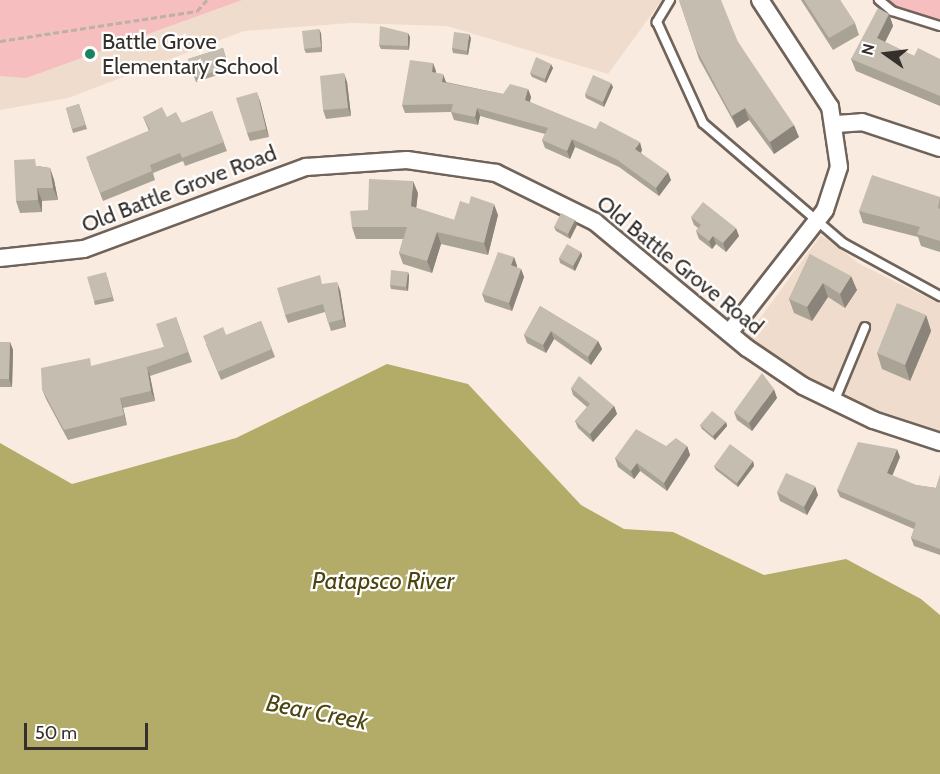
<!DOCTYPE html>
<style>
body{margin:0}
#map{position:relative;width:940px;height:774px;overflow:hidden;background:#faebe0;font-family:Cabin,sans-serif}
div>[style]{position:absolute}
.built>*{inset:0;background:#f0dccc}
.green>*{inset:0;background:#f6bebe}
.water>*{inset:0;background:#b3ab68}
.path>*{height:3px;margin-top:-1.5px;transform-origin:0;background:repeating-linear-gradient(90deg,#bcb0a7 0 6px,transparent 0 9px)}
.roads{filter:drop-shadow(2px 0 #70645a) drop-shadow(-2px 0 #70645a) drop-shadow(0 2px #70645a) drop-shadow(0 -2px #70645a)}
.lane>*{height:8px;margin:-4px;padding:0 4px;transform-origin:4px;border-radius:4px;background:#fff}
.street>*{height:16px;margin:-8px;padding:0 8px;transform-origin:8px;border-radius:8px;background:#fff}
.wall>*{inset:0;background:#a9a396}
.shaded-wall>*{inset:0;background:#8a847a}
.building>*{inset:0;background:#c5bdaf}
.dots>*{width:16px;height:16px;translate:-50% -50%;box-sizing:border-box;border:3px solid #fff;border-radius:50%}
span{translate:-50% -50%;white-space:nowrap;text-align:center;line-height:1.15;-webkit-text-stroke:4.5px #fff;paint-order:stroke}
.poi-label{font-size:22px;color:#36302c}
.left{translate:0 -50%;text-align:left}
.street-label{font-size:22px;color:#36302c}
.water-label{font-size:24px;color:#4c4510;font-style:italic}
.north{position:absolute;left:856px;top:24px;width:60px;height:60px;-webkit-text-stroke:4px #fff;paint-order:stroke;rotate:284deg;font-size:16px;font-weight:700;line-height:24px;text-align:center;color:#36302c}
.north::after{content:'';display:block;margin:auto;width:21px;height:27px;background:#36302c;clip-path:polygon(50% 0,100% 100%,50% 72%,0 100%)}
.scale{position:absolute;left:24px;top:723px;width:124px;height:27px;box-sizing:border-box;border:3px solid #36302c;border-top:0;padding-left:8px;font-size:18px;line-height:21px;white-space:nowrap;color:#36302c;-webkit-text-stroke:4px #fff;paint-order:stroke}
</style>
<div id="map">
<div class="built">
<i style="clip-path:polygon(0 0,662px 0,608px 74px,447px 26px,351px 23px,244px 31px,68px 98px,0 110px)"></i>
<i style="clip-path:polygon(821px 235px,860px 264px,940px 304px,940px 432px,834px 396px,744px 340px)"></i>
</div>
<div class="green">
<i style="clip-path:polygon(0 0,242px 0,26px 78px,0 76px)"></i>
<i style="clip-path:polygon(881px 0,940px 0,940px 25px,892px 10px)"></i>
</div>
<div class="water">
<i style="clip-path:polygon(387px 364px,468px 384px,581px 505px,624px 529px,673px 532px,764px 575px,846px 559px,921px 599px,940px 615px,940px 774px,0 774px,0 443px,72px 484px,236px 438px)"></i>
</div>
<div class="path">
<i style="left:0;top:41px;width:199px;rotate:-8.7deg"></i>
<i style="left:197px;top:11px;width:15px;rotate:-48deg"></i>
</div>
<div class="roads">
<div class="lane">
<i style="left:670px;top:0;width:26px;rotate:121deg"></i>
<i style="left:657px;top:22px;width:111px;rotate:65.5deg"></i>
<i style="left:703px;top:123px;width:184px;rotate:40.6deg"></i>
<i style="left:843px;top:243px;width:111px;rotate:28.7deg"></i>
<i style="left:879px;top:0;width:17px;rotate:40deg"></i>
<i style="left:892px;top:11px;width:50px;rotate:17.4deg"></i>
<i style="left:834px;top:402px;width:81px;rotate:-67.5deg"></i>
</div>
<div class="street">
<i style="left:836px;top:124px;width:26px;rotate:-4deg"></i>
<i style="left:862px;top:122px;width:82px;rotate:18.4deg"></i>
<i style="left:0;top:258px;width:84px;rotate:-6.1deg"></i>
<i style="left:84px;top:249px;width:237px;rotate:-20.3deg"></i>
<i style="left:306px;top:167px;width:101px;rotate:-4deg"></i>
<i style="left:407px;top:160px;width:90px;rotate:8.3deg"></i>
<i style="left:496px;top:173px;width:110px;rotate:26.3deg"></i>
<i style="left:595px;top:222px;width:197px;rotate:39.7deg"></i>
<i style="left:747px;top:348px;width:68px;rotate:34.2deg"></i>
<i style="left:803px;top:386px;width:78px;rotate:25.9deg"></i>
<i style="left:873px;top:420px;width:71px;rotate:18.2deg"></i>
<i style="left:729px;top:333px;width:156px;rotate:-52deg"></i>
<i style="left:825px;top:210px;width:45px;rotate:-72deg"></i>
<i style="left:839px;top:167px;width:61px;rotate:-98.5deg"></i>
<i style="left:830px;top:107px;width:128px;rotate:-123.2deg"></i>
</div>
</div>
<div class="wall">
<i style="clip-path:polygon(679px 0,738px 42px,799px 137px,774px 154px,749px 120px,737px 128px,699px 59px)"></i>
<i style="clip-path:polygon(801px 0,840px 0,855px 23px,859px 35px,833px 50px)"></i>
<i style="clip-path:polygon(889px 14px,893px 26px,885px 42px,914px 56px,940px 59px,940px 106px,856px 71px,851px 59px)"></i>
<i style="clip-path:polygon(321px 33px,322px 52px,306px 53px,304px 49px)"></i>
<i style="clip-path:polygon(410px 37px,409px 50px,381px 49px,379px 45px)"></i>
<i style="clip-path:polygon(471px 38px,468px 55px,453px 53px,452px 48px)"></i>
<i style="clip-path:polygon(223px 48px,230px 71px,196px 82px,188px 59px)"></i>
<i style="clip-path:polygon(433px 63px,436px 73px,446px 82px,503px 94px,528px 89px,531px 97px,530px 102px,642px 150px,641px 153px,671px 180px,659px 196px,619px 167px,575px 147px,570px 159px,545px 148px,542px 140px,545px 134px,480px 116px,478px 125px,454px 120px,451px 112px,405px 113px,402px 105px)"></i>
<i style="clip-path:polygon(553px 68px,546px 83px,532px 77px,530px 73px)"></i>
<i style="clip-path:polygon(347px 82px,351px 116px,326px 119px,323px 110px)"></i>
<i style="clip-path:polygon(613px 87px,604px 107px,586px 98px,585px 94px)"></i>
<i style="clip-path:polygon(260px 101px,269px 137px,250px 141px,247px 133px)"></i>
<i style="clip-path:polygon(79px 104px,87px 129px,73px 133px,66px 108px)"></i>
<i style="clip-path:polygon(212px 111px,227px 151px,185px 166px,183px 161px,153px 173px,155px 180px,103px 201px,89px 165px,149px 131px,143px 117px,167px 117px,182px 123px)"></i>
<i style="clip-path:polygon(38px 166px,50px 168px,54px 180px,58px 200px,42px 201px,42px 212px,20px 213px,16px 201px)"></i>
<i style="clip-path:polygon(418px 193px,416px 208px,454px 220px,498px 215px,488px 255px,441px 244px,432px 273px,403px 264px,399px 253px,403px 239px,356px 239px,352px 227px,368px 210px)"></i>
<i style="clip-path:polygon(940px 197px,940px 252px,921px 246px,918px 237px,863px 223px,859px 211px)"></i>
<i style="clip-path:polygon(691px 217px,739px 236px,726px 252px,716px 244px,712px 249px,699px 239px,696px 231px,698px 228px,694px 225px)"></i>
<i style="clip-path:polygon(575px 220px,577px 225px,570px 239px,556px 231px,554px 227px)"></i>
<i style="clip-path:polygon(581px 252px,582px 256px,575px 271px,560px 263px,559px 258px)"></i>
<i style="clip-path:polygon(810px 254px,857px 290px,845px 308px,828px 297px,812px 321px,794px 313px,789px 299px)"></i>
<i style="clip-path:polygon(514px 257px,517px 266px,516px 267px,521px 269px,524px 277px,512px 311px,485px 302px,482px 294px)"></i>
<i style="clip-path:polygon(408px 272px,409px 276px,408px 291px,391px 289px,390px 285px)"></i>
<i style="clip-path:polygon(107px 276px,114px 301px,95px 305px,94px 301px)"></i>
<i style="clip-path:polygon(323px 284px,340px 290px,346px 327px,331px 331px,325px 312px,288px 323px,285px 315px)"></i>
<i style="clip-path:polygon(540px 306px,598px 341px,602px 349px,591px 365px,554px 339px,546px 353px,527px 343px,524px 335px)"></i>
<i style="clip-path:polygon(926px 315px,931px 331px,910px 381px,882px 369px,877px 353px)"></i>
<i style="clip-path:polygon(176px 317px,192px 362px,150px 376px,155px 401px,123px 408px,127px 425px,68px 440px,46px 399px,42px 389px,164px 347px)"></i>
<i style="clip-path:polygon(261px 321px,275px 357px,221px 380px,206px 344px)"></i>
<i style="clip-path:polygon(0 342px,10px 342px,13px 350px,12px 387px,0 387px)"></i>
<i style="clip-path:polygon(571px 388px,614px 406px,617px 414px,593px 442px,578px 428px,575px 421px,587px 407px,573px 395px)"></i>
<i style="clip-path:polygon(777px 398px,752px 431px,737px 420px,734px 412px)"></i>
<i style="clip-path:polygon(726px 422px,727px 426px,715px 440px,702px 429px,700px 425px)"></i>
<i style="clip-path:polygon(666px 446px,687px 446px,690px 455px,667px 491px,640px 471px,634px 479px,618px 467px,615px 458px)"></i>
<i style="clip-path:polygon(900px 457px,892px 476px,916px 485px,936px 488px,940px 475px,940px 555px,914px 546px,911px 538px,914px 529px,840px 497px,837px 490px)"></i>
<i style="clip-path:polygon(753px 461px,754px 466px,738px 487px,716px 470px,714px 466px)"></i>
<i style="clip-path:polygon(777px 492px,818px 495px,807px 515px,780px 501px)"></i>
</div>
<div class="shaded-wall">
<i style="clip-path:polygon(889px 14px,893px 26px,881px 50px,877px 38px)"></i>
<i style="clip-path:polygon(319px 29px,321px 33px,322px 52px,321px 47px)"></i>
<i style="clip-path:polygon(408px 33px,410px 37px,409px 50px,408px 46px)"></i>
<i style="clip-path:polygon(469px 34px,471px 38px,468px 55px,467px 51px)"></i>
<i style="clip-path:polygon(433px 63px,436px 71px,435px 80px,432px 72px)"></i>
<i style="clip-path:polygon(551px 64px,553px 68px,546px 83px,545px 79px)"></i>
<i style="clip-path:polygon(344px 73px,347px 82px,351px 116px,348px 108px)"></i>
<i style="clip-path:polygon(443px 74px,446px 82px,445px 90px,442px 82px)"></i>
<i style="clip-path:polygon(611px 83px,613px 87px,604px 107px,603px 102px)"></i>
<i style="clip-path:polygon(528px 89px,531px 97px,528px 108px,525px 100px)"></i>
<i style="clip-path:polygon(257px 92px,260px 101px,269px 137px,266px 129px)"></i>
<i style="clip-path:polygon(477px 108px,480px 116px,478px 125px,475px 117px)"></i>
<i style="clip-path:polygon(745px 108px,749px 120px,737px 128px,732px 116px)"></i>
<i style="clip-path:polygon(794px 125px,799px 137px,774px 154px,770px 142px)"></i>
<i style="clip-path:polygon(572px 139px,575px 147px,570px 159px,567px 151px)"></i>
<i style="clip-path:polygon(640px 142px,642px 150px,638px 157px,635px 149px)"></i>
<i style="clip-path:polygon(50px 168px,54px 180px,58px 200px,53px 188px)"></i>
<i style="clip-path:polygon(668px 172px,671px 180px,659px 196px,656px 188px)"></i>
<i style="clip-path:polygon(413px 181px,418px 193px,415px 218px,411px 206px)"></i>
<i style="clip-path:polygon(37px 188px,42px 201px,42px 212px,38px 200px)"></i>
<i style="clip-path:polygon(494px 204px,498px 215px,488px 255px,484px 243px)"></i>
<i style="clip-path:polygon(575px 220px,577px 225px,570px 239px,568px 234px)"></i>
<i style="clip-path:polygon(736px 228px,739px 236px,726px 252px,723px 243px)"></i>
<i style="clip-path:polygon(437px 232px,441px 244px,432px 273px,427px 261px)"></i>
<i style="clip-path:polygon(713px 236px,716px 244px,712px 249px,709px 241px)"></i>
<i style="clip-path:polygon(581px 252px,582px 256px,575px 271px,573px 266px)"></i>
<i style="clip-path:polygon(514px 257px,517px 266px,514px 274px,511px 265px)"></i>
<i style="clip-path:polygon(521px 269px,524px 277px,512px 311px,509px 303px)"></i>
<i style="clip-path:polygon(408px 272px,409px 276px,408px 291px,406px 287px)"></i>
<i style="clip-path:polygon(851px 276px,857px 290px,845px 308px,840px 294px)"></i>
<i style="clip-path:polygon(337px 282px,340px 290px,346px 327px,343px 319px)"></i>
<i style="clip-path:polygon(823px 283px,828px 297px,812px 321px,807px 307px)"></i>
<i style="clip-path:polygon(926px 315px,931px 331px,910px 381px,905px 365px)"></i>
<i style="clip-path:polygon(551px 331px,554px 339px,546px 353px,543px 345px)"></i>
<i style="clip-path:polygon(598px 341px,602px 349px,591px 365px,588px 357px)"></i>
<i style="clip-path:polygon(10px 342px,13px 350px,12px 387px,9px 379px)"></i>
<i style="clip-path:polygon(147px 367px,150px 376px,155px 401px,151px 391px)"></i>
<i style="clip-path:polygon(774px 389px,777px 398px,752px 431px,749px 423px)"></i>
<i style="clip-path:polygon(120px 398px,123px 408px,127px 425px,124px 415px)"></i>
<i style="clip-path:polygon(614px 406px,617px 414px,593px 442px,590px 434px)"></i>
<i style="clip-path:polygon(726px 422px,727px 426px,715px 440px,713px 436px)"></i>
<i style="clip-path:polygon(687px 446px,690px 455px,667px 491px,664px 483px)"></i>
<i style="clip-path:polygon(897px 449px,900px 457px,890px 481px,887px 473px)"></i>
<i style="clip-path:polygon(753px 461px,754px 466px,738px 487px,737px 483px)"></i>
<i style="clip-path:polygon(637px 463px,640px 471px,634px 479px,631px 471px)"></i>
<i style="clip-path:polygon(815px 486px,818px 495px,807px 515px,804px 507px)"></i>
</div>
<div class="building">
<i style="clip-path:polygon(679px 0,721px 0,738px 42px,794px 125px,770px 142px,745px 108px,732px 116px,695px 47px)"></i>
<i style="clip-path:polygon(804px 0,840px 0,855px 23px,829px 38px)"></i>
<i style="clip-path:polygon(878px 8px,889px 14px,877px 38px,914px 56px,918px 48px,940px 59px,940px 96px,851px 59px)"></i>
<i style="clip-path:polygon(380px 26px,408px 33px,408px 46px,379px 45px)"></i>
<i style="clip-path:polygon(319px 29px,321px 47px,304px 49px,302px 31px)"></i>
<i style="clip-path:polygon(454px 32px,469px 34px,467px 51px,452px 48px)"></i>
<i style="clip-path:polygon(223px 48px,228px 67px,195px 78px,188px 59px)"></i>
<i style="clip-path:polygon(536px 57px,551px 64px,545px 79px,530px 73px)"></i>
<i style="clip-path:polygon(410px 60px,433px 63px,432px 72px,443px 74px,442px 82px,503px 94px,510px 84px,528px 89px,525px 100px,596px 129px,600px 121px,640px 142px,635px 149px,668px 172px,656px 188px,616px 159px,572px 139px,567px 151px,542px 140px,548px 128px,477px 108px,475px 117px,451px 112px,453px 104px,402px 105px)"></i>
<i style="clip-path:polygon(344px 73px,348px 108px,323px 110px,320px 76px)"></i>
<i style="clip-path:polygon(593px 75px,611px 83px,603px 102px,585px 94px)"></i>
<i style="clip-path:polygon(257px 92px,266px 129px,247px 133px,236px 98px)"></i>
<i style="clip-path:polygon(79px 104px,85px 125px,72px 129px,66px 108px)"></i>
<i style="clip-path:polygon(162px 107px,167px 117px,176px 112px,182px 123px,212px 111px,224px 142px,182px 158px,180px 153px,150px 165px,152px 171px,100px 193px,86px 157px,150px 130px,143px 117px)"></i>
<i style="clip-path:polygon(35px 159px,36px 166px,50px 168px,53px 188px,37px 188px,38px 200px,16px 201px,14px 160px)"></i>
<i style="clip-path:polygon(872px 175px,940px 197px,938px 208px,940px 209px,940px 241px,917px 234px,920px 227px,859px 211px)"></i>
<i style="clip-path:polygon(369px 179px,413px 181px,411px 206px,454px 220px,460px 201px,469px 204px,471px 196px,494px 204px,484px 243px,437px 232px,427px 261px,399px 253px,407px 227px,352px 227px,350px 211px,368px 210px)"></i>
<i style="clip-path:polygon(703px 202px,736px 228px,723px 243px,713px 236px,709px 241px,696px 231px,701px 225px,691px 217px)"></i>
<i style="clip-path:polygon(561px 213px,575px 220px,568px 234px,554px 227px)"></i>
<i style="clip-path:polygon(567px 244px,581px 252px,573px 266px,559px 258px)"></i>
<i style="clip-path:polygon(498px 252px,514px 257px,511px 265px,521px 269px,509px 303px,482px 294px)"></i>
<i style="clip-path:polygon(810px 254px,851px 276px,840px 294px,823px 283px,807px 307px,789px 299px)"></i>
<i style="clip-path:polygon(391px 270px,408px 272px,406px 287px,390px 285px)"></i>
<i style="clip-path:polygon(106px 272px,112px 297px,94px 301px,87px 277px)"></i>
<i style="clip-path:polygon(320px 275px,322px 284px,337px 282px,343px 319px,328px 323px,323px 304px,285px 315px,277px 288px)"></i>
<i style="clip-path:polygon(897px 303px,926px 315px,905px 365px,877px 353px)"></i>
<i style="clip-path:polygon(540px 306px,598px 341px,588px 357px,551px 331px,543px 345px,524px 335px)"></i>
<i style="clip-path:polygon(176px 317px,188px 352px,147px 367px,151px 391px,120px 398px,124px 415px,64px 430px,42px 389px,41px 368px,90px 358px,91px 366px,164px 347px,156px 324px)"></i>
<i style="clip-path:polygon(261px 321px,272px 349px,218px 372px,203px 336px,223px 327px,226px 335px)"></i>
<i style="clip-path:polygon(0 342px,10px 342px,9px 379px,0 379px)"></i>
<i style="clip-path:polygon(762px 373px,774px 389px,749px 423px,734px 412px)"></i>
<i style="clip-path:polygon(579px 376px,614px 406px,590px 434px,575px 421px,590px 404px,571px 388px)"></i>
<i style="clip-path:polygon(712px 411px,726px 422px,713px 436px,700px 425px)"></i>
<i style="clip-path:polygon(636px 429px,666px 446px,676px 438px,687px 446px,664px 483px,637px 463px,631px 471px,615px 458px)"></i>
<i style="clip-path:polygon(858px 442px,897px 449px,887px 473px,916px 485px,936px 488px,940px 475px,940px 549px,911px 538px,916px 523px,837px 490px)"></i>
<i style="clip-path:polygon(730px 444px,753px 461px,737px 483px,714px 466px)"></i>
<i style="clip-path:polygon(786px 473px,815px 486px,804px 507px,777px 492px)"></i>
</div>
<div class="dots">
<i style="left:90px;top:54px;background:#19835f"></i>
</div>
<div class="poi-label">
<span class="left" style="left:102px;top:54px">Battle Grove<br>Elementary School</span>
</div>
<div class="street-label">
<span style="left:179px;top:189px;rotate:-21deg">Old Battle Grove Road</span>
<span style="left:680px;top:265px;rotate:39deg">Old Battle Grove Road</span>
</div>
<div class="water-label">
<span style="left:383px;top:581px">Patapsco River</span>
<span style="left:317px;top:712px;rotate:11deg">Bear Creek</span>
</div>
<div class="north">N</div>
<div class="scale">50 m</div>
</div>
